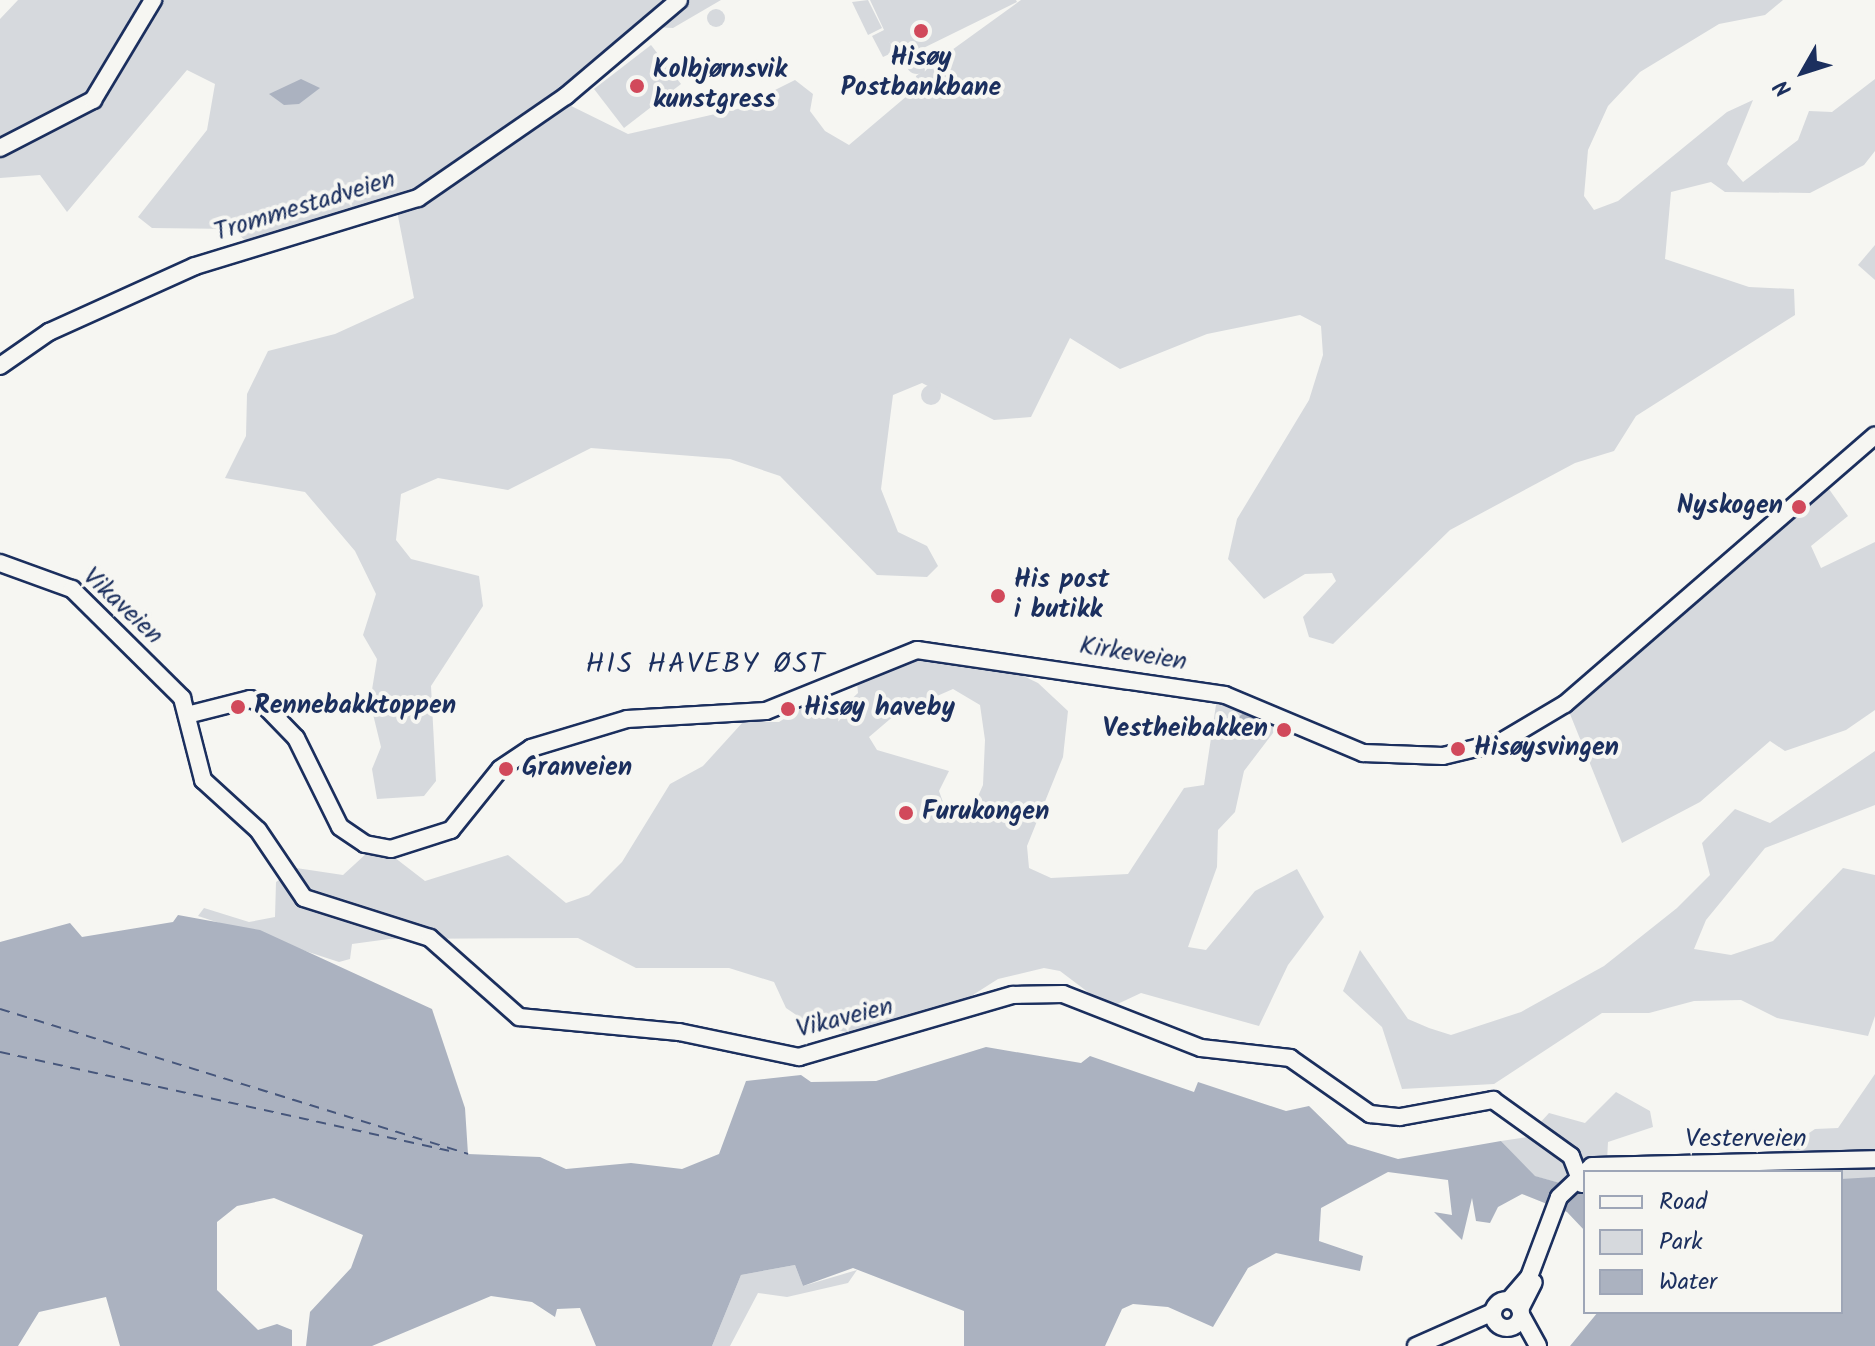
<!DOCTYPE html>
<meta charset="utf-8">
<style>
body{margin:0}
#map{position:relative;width:1875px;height:1346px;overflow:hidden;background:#f6f6f2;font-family:Kalam,sans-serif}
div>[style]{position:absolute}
.green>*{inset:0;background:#d6d9dd}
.round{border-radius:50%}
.water>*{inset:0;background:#abb2c0}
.ferry>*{height:2px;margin-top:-1px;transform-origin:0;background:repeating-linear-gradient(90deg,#46567b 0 10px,transparent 0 18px)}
.roads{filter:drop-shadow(2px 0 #1b2f5e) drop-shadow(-2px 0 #1b2f5e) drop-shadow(0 2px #1b2f5e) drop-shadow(0 -2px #1b2f5e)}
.major>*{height:16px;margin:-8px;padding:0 8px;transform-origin:8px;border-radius:8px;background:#f6f6f2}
.major>.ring{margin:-8px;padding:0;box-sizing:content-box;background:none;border:16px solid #f6f6f2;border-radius:50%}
.dots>*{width:22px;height:22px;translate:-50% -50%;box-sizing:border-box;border:4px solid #f6f6f2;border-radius:50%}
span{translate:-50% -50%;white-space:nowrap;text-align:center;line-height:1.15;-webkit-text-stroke:8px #f6f6f2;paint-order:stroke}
.poi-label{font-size:26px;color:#1b2f5e;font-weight:700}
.left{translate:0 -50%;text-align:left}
.right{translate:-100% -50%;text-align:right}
.street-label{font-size:26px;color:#1b2f5e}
.neighbourhood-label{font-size:28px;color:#1b2f5e;letter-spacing:2px}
.legend{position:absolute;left:1583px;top:1170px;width:260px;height:144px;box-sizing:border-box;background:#f6f6f2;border:2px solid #9ea6b7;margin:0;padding:10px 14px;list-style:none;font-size:24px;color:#1b2f5e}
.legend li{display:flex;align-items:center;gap:16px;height:40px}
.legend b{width:40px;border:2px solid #9ea6b7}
.north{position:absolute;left:1763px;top:32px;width:80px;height:80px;-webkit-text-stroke:6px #f6f6f2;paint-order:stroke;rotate:231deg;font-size:22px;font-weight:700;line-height:32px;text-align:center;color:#1b2f5e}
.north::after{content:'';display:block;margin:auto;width:28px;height:36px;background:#1b2f5e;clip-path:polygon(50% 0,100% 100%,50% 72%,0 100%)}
</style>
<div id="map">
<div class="green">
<i style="clip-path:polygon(18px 0,721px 0,673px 28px,636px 26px,553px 97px,628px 134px,737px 109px,795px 80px,813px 94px,810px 111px,825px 131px,849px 145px,914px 90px,916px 76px,1021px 0,1783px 0,1765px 15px,1719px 24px,1640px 72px,1608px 106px,1588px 150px,1584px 196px,1594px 210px,1618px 201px,1727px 112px,1753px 100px,1727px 164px,1743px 182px,1798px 140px,1809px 111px,1832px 112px,1875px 79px,1875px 151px,1864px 165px,1810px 193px,1725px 192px,1711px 182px,1671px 192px,1665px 259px,1749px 287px,1794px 289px,1795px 315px,1636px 416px,1614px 451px,1575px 463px,1450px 530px,1333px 644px,1309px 637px,1303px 617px,1336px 581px,1332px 573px,1305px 574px,1264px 599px,1228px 559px,1237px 519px,1309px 400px,1323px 355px,1321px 326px,1300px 315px,1207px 334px,1120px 369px,1070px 338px,1031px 417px,994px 420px,922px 383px,893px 395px,881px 489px,898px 532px,927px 546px,938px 566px,927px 577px,877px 575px,780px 476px,730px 459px,591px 448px,508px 490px,438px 478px,401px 494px,396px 540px,411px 559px,479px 576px,483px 606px,431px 686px,436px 781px,424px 796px,377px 799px,372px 769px,381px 747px,370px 702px,377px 659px,363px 635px,376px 594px,355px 551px,305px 492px,225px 478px,246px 436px,247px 394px,268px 351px,335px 334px,414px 298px,397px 211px,252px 247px,233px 229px,152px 228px,138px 217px,207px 130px,215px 84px,187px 70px,67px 212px,40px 175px,0 178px,0 19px)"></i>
<i style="clip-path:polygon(868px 0,882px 28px,868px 35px,852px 2px)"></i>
<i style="clip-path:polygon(870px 0,1016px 0,1017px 2px,899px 60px,889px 41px,894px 52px,883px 57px,872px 36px,884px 30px)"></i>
<i class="round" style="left:707px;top:9px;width:18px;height:18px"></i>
<i style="clip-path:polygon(651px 45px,681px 84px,624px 128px,594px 89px)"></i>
<i class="round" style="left:906px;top:52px;width:22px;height:22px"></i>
<i style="clip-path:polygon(1875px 245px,1875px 280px,1858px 265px)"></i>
<i class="round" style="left:921px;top:385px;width:20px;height:20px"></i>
<i style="clip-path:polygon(1824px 482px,1848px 516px,1811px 546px,1821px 568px,1875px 542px,1875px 710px,1846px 730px,1785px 751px,1770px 741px,1700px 802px,1622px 843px,1570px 714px,1599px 678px)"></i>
<i style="clip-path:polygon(evenodd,942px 656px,996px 663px,1038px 683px,1068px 711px,1063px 757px,1027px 846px,1029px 868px,1051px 878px,1128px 874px,1184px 788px,1204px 785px,1217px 698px,1255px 712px,1276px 729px,1244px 771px,1235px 812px,1218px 830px,1217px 867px,1188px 947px,1206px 950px,1255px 891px,1297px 869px,1324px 917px,1288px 965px,1259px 1026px,1141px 993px,1109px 1008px,1060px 971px,1044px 968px,998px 979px,954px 1007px,867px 1036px,811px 1025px,786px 1008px,774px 982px,729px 968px,636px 968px,578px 938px,389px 939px,352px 944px,350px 959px,339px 962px,198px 916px,204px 908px,249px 922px,275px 917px,276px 882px,296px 868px,343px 875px,367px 853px,390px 854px,425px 881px,508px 855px,566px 903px,589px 895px,622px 862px,670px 784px,703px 766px,743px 722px,779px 722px,806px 705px,820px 712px,843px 707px,858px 693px,857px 682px,903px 659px,942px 656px,953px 689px,980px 705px,985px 740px,983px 785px,968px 819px,944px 805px,939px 791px,949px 771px,877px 750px,869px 737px,896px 714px,953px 689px)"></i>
<i style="clip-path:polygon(1875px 751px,1875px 805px,1765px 848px,1706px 920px,1694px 949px,1731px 955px,1773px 941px,1843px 868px,1875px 875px,1875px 1016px,1868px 1036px,1777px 1018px,1741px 1000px,1694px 1001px,1649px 1013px,1602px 1013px,1494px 1084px,1402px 1089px,1382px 1027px,1343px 991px,1360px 950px,1408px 1019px,1429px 1028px,1451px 1035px,1521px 1012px,1604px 966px,1677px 908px,1710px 875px,1702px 843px,1735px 809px,1770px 823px)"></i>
<i style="clip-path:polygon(1875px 1074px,1875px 1177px,1861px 1180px,1841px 1179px,1841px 1172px,1585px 1172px,1585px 1190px,1534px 1176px,1501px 1141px,1527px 1137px,1549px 1113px,1585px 1123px,1616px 1092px,1650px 1111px,1653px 1127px,1608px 1142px,1607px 1161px,1776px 1155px,1815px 1129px,1838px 1128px)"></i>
<i style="clip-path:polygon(795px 1265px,803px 1286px,857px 1270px,848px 1283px,787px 1297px,758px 1293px,730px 1346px,712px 1346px,741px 1275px)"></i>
</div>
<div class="water">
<i style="clip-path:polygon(301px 79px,320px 88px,299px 104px,284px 105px,269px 94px)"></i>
<i class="round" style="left:1237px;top:712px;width:24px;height:24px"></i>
<i style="clip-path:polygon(178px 915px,260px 930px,432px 1009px,465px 1108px,468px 1154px,540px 1157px,566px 1169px,631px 1163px,682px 1169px,719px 1154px,746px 1081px,801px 1075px,811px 1082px,876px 1081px,986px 1047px,1081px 1063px,1090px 1056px,1194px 1092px,1198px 1082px,1286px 1111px,1309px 1106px,1348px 1144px,1398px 1159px,1501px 1141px,1535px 1176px,1585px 1190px,1585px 1231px,1567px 1212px,1522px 1194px,1498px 1207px,1490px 1223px,1476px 1221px,1472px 1198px,1462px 1240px,1434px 1212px,1452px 1215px,1448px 1180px,1388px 1172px,1321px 1208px,1319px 1241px,1363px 1256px,1360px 1271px,1276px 1253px,1248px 1268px,1213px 1327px,1168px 1307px,1133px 1304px,1122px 1309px,1105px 1346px,964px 1346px,964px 1311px,853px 1268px,803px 1286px,795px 1265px,741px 1275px,712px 1346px,596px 1346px,580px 1308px,557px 1309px,555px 1317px,532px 1302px,491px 1296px,372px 1346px,306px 1346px,310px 1312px,351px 1268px,363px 1235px,274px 1198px,237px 1206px,217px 1222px,217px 1290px,258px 1330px,277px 1324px,292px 1330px,292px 1346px,120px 1346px,106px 1297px,39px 1312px,18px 1346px,0 1346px,0 942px,70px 923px,82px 937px,173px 922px)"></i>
<i style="clip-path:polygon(1875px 1177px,1875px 1346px,1570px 1346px,1598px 1312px,1841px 1312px,1841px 1179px)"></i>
</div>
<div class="ferry">
<i style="left:0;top:1009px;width:490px;rotate:17.2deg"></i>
<i style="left:0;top:1052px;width:462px;rotate:12.4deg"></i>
</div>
<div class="roads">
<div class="major">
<i style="left:0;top:148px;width:105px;rotate:-27.3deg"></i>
<i style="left:93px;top:100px;width:117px;rotate:-59deg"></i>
<i style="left:0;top:366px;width:60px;rotate:-34.8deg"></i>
<i style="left:49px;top:332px;width:160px;rotate:-24.3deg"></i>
<i style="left:195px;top:266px;width:233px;rotate:-17deg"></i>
<i style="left:418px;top:198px;width:180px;rotate:-34.6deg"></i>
<i style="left:566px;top:96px;width:148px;rotate:-40.3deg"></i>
<i style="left:0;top:563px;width:77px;rotate:19.9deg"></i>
<i style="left:72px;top:589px;width:155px;rotate:44.7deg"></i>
<i style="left:182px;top:698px;width:85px;rotate:75.6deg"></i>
<i style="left:203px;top:780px;width:74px;rotate:42.3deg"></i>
<i style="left:258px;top:830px;width:82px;rotate:55.9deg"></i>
<i style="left:304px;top:898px;width:132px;rotate:17.6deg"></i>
<i style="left:430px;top:938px;width:119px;rotate:41.6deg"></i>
<i style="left:519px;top:1017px;width:161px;rotate:5.4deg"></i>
<i style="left:679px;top:1032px;width:123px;rotate:11.8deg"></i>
<i style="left:799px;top:1057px;width:223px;rotate:-16.2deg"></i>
<i style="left:1013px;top:995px;width:50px;rotate:-1.1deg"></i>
<i style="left:1063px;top:994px;width:148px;rotate:21.4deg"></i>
<i style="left:1201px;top:1048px;width:90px;rotate:6.4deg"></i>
<i style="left:1290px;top:1058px;width:98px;rotate:35deg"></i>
<i style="left:1370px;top:1114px;width:30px;rotate:6deg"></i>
<i style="left:1400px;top:1117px;width:95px;rotate:-10.4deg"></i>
<i style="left:1493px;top:1100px;width:96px;rotate:35.7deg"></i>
<i style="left:1571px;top:1156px;width:30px;rotate:69deg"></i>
<i style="left:191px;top:714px;width:61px;rotate:-14.3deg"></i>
<i style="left:250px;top:699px;width:14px;rotate:21deg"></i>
<i style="left:263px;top:704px;width:47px;rotate:45.9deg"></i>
<i style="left:296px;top:738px;width:99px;rotate:63.7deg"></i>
<i style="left:340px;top:827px;width:30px;rotate:34deg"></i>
<i style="left:365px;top:844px;width:26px;rotate:11deg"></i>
<i style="left:391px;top:849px;width:63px;rotate:-17.6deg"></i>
<i style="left:451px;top:830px;width:78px;rotate:-51.2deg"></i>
<i style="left:500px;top:769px;width:37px;rotate:-34deg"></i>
<i style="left:531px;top:748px;width:100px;rotate:-16.8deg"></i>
<i style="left:627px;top:719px;width:139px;rotate:-3.3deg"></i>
<i style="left:766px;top:711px;width:163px;rotate:-22deg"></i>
<i style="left:917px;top:650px;width:311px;rotate:8.3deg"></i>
<i style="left:1225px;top:695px;width:150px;rotate:22.8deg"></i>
<i style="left:1363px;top:753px;width:80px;rotate:2.1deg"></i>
<i style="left:1443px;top:756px;width:60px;rotate:-13.6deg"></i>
<i style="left:1501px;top:742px;width:74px;rotate:-30.7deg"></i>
<i style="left:1565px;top:704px;width:410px;rotate:-40.9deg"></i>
<i class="ring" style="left:1493px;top:1300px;width:12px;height:12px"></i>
<i style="left:1509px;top:1300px;width:30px;rotate:-49deg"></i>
<i style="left:1529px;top:1277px;width:85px;rotate:-69.4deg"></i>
<i style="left:1559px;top:1197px;width:45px;rotate:-43.2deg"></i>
<i style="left:1592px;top:1166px;width:283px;rotate:-1.4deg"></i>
<i style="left:1520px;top:1309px;width:30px;rotate:-63deg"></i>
<i style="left:1521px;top:1315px;width:35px;rotate:61deg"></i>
<i style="left:1416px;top:1346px;width:84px;rotate:-23.8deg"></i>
</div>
</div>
<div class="dots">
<i style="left:921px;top:31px;background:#d1495b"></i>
<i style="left:637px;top:86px;background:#d1495b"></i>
<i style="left:1799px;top:507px;background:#d1495b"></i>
<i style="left:998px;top:596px;background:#d1495b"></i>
<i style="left:238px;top:707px;background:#d1495b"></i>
<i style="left:788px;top:709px;background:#d1495b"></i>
<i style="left:1284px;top:730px;background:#d1495b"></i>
<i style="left:1458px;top:749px;background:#d1495b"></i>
<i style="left:506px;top:769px;background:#d1495b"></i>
<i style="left:906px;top:813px;background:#d1495b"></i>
</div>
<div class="poi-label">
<span style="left:921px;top:74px">Hisøy<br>Postbankbane</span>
<span class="left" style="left:653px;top:86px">Kolbjørnsvik<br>kunstgress</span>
<span class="right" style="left:1783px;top:507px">Nyskogen</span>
<span class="left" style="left:1014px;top:596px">His post<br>i butikk</span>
<span class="left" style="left:254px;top:707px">Rennebakktoppen</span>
<span class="left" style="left:804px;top:709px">Hisøy haveby</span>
<span class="right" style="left:1268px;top:730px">Vestheibakken</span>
<span class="left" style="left:1474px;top:749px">Hisøysvingen</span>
<span class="left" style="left:522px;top:769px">Granveien</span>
<span class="left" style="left:922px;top:813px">Furukongen</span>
</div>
<div class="street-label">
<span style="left:305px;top:207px;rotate:-17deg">Trommestadveien</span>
<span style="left:122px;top:607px;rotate:43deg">Vikaveien</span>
<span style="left:1133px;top:655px;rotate:9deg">Kirkeveien</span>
<span style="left:845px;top:1019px;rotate:-14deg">Vikaveien</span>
<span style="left:1746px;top:1140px">Vesterveien</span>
</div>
<div class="neighbourhood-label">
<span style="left:706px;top:665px">HIS HAVEBY ØST</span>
</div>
<ul class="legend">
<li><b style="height:10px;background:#f6f6f2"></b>Road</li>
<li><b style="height:22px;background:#d6d9dd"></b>Park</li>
<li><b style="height:22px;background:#abb2c0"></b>Water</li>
</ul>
<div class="north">N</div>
</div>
